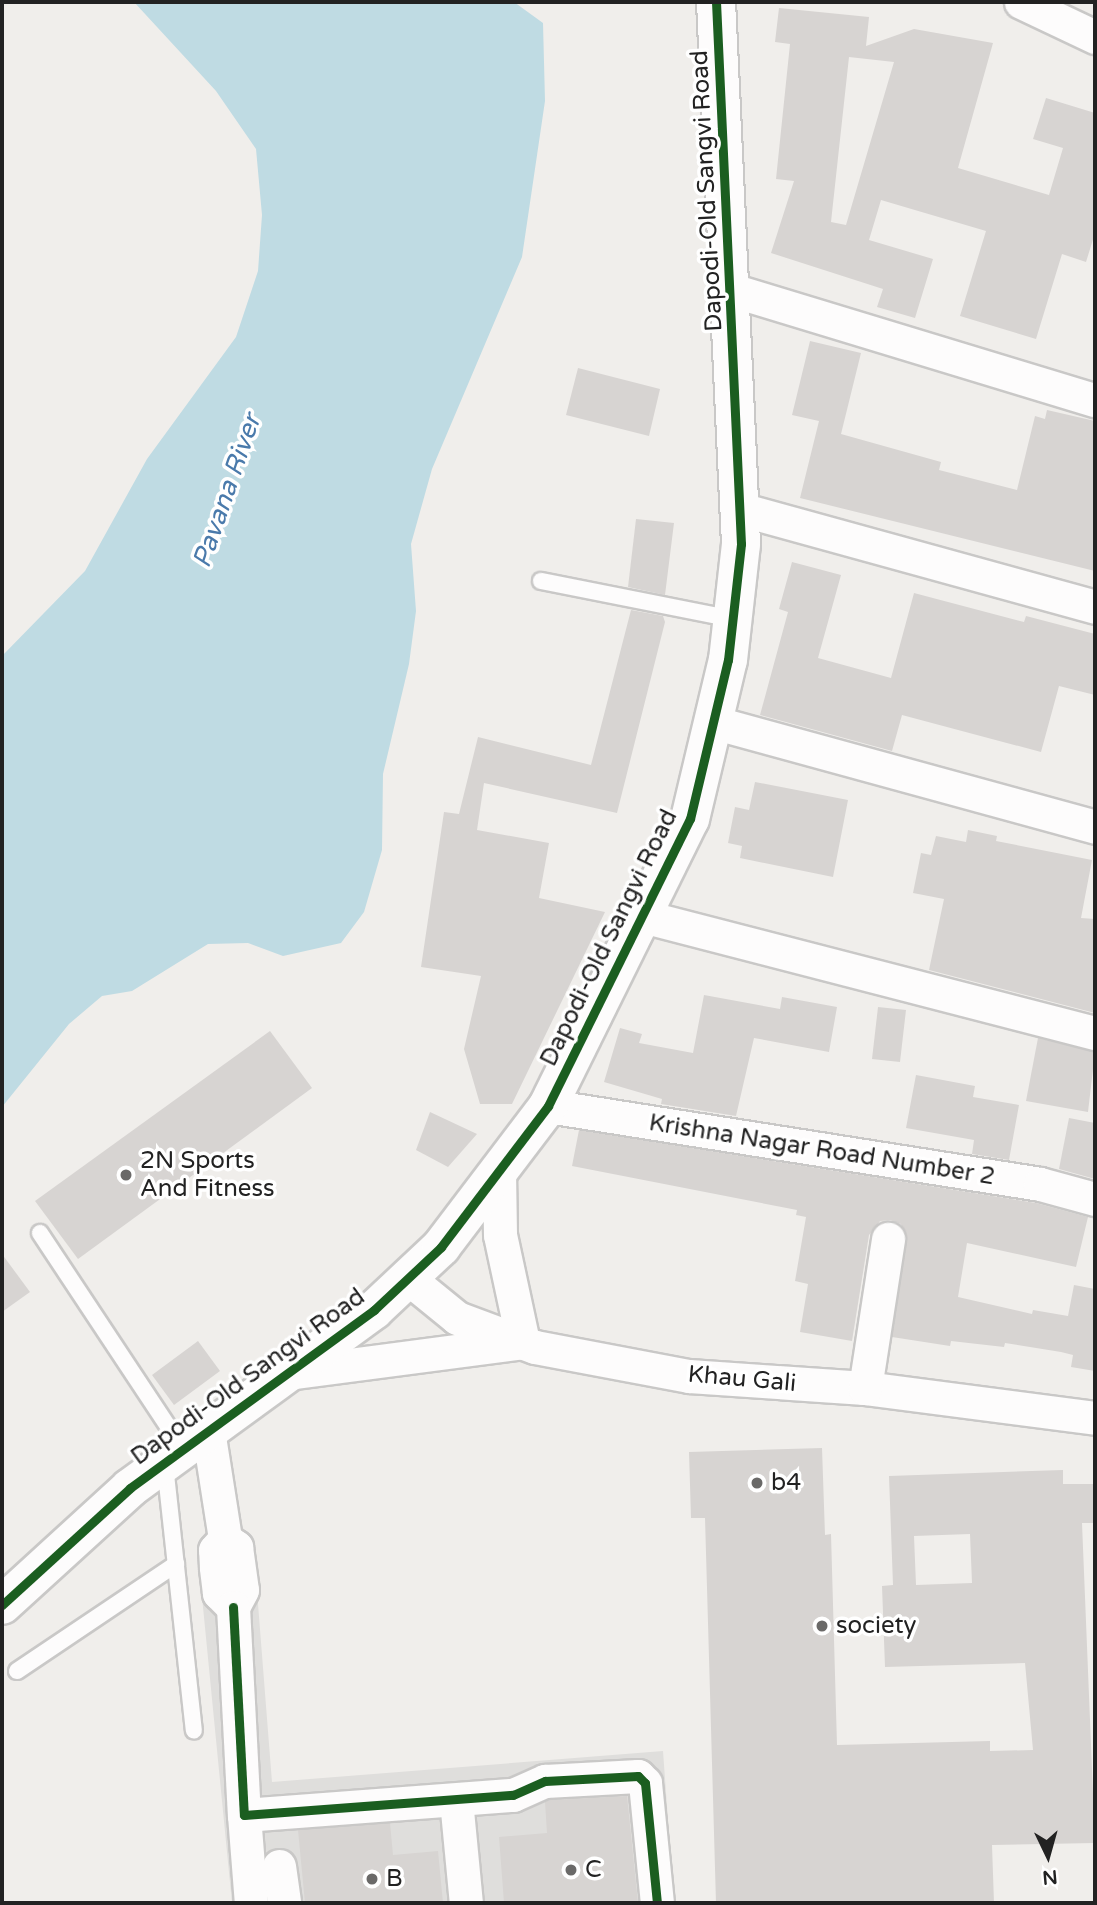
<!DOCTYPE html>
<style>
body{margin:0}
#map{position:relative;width:1097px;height:1905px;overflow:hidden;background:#f0eeeb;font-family:"Varela Round",sans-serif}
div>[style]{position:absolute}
.residential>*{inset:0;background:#dfdedc}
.water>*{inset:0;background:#bfdbe3}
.building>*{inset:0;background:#d7d4d2}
.roads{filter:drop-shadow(2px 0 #c9c8c7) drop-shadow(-2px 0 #c9c8c7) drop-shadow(0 2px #c9c8c7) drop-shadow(0 -2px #c9c8c7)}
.service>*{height:16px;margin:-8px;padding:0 8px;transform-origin:8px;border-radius:8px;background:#fdfcfc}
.minor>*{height:33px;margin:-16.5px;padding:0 16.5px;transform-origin:16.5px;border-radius:16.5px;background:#fdfcfc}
.tertiary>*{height:38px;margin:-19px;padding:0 19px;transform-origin:19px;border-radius:19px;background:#fdfcfc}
.cycleway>*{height:9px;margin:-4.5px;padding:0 4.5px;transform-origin:4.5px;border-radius:4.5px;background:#1b5e20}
.dots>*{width:19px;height:19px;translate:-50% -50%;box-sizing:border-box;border:4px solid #fff;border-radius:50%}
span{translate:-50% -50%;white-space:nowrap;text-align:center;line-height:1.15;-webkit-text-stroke:7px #fff;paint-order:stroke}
.street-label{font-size:24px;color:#222}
.poi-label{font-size:24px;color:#222}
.left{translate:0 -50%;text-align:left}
.water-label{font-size:26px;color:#4a7aab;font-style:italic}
.frame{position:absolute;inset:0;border:4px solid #222;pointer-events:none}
.north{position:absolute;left:1013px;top:1821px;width:70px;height:70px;-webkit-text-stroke:5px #fff;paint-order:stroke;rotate:175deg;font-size:19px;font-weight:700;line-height:28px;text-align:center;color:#222}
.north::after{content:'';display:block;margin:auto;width:24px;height:32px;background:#222;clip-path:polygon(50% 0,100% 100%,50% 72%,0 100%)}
</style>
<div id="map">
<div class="residential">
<i style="clip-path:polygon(254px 1553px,272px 1782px,663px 1751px,674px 1903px,232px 1903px,198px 1556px)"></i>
</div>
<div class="water">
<i style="clip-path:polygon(134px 2px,514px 2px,543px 23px,545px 101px,522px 257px,432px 469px,411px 544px,416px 611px,409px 664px,383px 774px,382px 850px,364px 912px,341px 943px,283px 956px,248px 943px,208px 944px,132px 991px,102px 996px,69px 1024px,2px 1107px,2px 656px,85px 571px,147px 459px,236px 337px,258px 271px,262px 215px,256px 149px,216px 91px)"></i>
</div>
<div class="building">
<i style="clip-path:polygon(evenodd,779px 8px,869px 17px,866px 46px,914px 29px,993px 43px,958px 168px,1049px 195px,1063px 148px,1033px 139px,1046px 98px,1095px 113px,1095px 233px,1086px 262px,1062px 254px,1036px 339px,960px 316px,986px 231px,881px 200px,869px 240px,933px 259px,915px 318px,877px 307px,883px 289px,771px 253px,794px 181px,776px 179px,790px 44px,775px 42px,779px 8px,849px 57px,894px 62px,846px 225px,831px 222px,849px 57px)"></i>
<i style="clip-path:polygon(810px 341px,861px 353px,841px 434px,941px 462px,939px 470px,1017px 490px,1035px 416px,1045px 419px,1047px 410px,1095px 421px,1095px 571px,800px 498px,819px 421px,792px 415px)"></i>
<i style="clip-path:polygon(578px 368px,660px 389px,649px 436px,566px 415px)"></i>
<i style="clip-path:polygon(636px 519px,674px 523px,665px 595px,628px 587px)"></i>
<i style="clip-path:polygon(792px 562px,841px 575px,818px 658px,891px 678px,914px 593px,1024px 622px,1026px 616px,1095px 634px,1095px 695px,1059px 686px,1041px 752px,902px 715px,892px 751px,760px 715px,788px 612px,779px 609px)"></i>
<i style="clip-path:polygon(631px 610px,663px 616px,665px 622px,617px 813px,484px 783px,477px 830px,549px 843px,539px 898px,605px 912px,512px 1104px,480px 1104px,464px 1049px,481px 976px,421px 967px,444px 812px,459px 814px,478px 737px,591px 765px)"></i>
<i style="clip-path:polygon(755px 782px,848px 800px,833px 877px,740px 858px,742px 846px,728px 843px,735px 807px,749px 810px)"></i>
<i style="clip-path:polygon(968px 830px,997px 836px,996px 841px,1092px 860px,1081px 918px,1095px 919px,1095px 1013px,929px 970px,944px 899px,913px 893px,921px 853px,931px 855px,936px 836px,966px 842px)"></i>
<i style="clip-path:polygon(704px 995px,780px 1009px,782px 997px,837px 1007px,829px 1052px,754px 1038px,736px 1116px,661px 1104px,662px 1099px,604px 1082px,620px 1028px,642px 1034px,639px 1043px,693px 1053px)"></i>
<i style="clip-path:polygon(878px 1007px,906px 1010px,900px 1062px,872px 1059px)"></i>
<i style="clip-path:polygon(270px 1031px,312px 1088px,78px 1259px,35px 1201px)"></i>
<i style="clip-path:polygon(1038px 1038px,1095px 1052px,1088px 1112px,1026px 1101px)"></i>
<i style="clip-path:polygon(916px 1075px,975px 1086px,973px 1097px,1019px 1105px,1009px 1160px,972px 1154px,974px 1140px,906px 1128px)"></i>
<i style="clip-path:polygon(430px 1112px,477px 1134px,448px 1167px,416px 1150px)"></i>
<i style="clip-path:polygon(1069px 1118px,1095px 1123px,1095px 1179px,1059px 1169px)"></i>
<i style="clip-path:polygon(579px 1130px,1036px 1203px,1088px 1217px,1076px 1267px,967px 1243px,958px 1297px,1032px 1314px,1033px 1310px,1068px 1316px,1074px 1285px,1095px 1289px,1095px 1371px,1071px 1367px,1073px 1355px,1061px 1352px,1005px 1343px,1004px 1347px,951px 1341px,950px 1346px,892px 1337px,907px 1241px,901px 1224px,890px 1220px,880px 1221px,869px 1235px,852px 1341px,800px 1332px,808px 1284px,795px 1281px,806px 1217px,796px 1215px,797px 1210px,572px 1166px)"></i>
<i style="clip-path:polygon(2px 1254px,30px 1292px,2px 1312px)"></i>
<i style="clip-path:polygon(198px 1341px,220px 1371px,174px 1405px,152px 1375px)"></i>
<i style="clip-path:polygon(evenodd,822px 1448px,825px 1535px,831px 1534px,837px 1745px,990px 1741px,990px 1751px,1033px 1750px,1025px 1663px,885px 1667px,882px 1586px,893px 1585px,889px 1476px,1063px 1470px,1063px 1484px,1093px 1484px,1094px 1523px,1082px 1523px,1095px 1843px,992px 1845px,994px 1903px,716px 1903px,705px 1518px,691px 1518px,689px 1452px,822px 1448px,970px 1534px,972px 1583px,916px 1585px,914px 1536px,970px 1534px)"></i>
<i style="clip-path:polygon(627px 1796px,638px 1903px,504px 1903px,499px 1837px,547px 1833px,545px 1802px,550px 1800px)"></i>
<i style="clip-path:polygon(390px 1823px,393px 1855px,438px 1851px,443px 1903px,305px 1903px,298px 1830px)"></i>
</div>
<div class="roads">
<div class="service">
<i style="left:541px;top:581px;width:196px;rotate:11.2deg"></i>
<i style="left:40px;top:1233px;width:259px;rotate:56.5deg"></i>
<i style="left:165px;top:1465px;width:267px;rotate:83.8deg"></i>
<i style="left:17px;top:1671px;width:192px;rotate:-33.9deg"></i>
</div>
<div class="minor">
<i style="left:1021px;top:2px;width:82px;rotate:25.3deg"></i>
<i style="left:732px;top:290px;width:379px;rotate:16.9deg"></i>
<i style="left:740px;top:509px;width:368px;rotate:15.4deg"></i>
<i style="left:716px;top:723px;width:393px;rotate:15.3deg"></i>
<i style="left:642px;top:916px;width:468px;rotate:14.5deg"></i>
<i style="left:548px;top:1106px;width:498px;rotate:9deg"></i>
<i style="left:1040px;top:1184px;width:57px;rotate:15.3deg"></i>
<i style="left:408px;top:1278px;width:63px;rotate:39.2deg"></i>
<i style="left:457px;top:1318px;width:83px;rotate:20.4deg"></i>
<i style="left:535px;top:1347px;width:157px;rotate:10.7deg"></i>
<i style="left:689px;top:1376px;width:176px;rotate:3.9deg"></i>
<i style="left:865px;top:1388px;width:232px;rotate:7.4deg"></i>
<i style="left:288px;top:1373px;width:237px;rotate:-7.5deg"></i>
<i style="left:523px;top:1342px;width:109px;rotate:-102.1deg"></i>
<i style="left:500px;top:1235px;width:61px;rotate:-90.9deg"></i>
<i style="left:865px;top:1388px;width:151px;rotate:-81.2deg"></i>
<i style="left:208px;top:1430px;width:110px;rotate:81.1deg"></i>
<i style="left:225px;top:1539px;width:14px;rotate:36deg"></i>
<i style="left:236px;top:1547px;width:43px;rotate:82.1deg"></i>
<i style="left:242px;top:1590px;width:19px;rotate:118deg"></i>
<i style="left:233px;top:1607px;width:20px;rotate:-135deg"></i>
<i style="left:219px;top:1593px;width:26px;rotate:-97deg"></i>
<i style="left:216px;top:1567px;width:17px;rotate:-93deg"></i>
<i style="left:215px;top:1550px;width:15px;rotate:-48deg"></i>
<i style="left:233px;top:1607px;width:208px;rotate:87deg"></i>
<i style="left:244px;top:1815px;width:270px;rotate:-4.3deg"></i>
<i style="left:513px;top:1795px;width:35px;rotate:-24deg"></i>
<i style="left:545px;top:1781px;width:93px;rotate:-3.1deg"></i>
<i style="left:638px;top:1776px;width:10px;rotate:45deg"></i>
<i style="left:645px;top:1783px;width:121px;rotate:84.3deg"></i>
<i style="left:456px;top:1800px;width:103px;rotate:84.5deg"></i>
<i style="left:244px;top:1815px;width:88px;rotate:85.5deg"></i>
<i style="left:279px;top:1866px;width:37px;rotate:82deg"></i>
</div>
<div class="tertiary">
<i style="left:2px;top:1605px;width:173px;rotate:-42.4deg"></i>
<i style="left:130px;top:1488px;width:302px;rotate:-36.1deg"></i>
<i style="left:374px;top:1310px;width:92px;rotate:-43.2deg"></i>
<i style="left:441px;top:1247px;width:177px;rotate:-52.8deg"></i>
<i style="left:548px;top:1106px;width:320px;rotate:-63.7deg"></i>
<i style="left:690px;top:819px;width:163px;rotate:-76.6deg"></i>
<i style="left:728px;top:660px;width:117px;rotate:-83.6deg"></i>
<i style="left:741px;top:544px;width:543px;rotate:-92.64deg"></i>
</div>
</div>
<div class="cycleway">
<i style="left:2px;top:1605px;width:173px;rotate:-42.4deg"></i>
<i style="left:130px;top:1488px;width:302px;rotate:-36.1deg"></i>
<i style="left:374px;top:1310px;width:92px;rotate:-43.2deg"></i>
<i style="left:441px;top:1247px;width:177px;rotate:-52.8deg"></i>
<i style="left:548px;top:1106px;width:320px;rotate:-63.7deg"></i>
<i style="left:690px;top:819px;width:163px;rotate:-76.6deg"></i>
<i style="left:728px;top:660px;width:117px;rotate:-83.6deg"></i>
<i style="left:741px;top:544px;width:543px;rotate:-92.64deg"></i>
<i style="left:233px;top:1607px;width:208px;rotate:87deg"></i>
<i style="left:244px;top:1815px;width:270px;rotate:-4.3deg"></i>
<i style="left:513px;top:1795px;width:35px;rotate:-24deg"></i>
<i style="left:545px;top:1781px;width:93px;rotate:-3.1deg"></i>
<i style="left:638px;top:1776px;width:10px;rotate:45deg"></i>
<i style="left:645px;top:1783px;width:121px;rotate:84.3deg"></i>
</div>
<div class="dots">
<i style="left:126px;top:1175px;background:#6a6968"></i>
<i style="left:757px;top:1483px;background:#6a6968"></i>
<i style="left:822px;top:1626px;background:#6a6968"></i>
<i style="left:571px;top:1870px;background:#6a6968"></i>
<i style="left:372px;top:1879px;background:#6a6968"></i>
</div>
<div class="street-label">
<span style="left:707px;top:191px;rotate:-93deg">Dapodi-Old Sangvi Road</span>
<span style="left:609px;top:938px;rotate:-64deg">Dapodi-Old Sangvi Road</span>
<span style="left:822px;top:1150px;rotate:9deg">Krishna Nagar Road Number 2</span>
<span style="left:248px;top:1377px;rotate:-36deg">Dapodi-Old Sangvi Road</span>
<span style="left:742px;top:1379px;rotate:5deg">Khau Gali</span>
</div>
<div class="poi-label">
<span class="left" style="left:140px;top:1175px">2N Sports<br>And Fitness</span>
<span class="left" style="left:771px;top:1483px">b4</span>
<span class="left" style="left:836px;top:1626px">society</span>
<span class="left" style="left:585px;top:1870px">C</span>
<span class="left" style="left:386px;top:1879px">B</span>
</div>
<div class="water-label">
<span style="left:227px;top:491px;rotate:-71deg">Pavana River</span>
</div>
<div class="frame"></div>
<div class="north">N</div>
</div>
